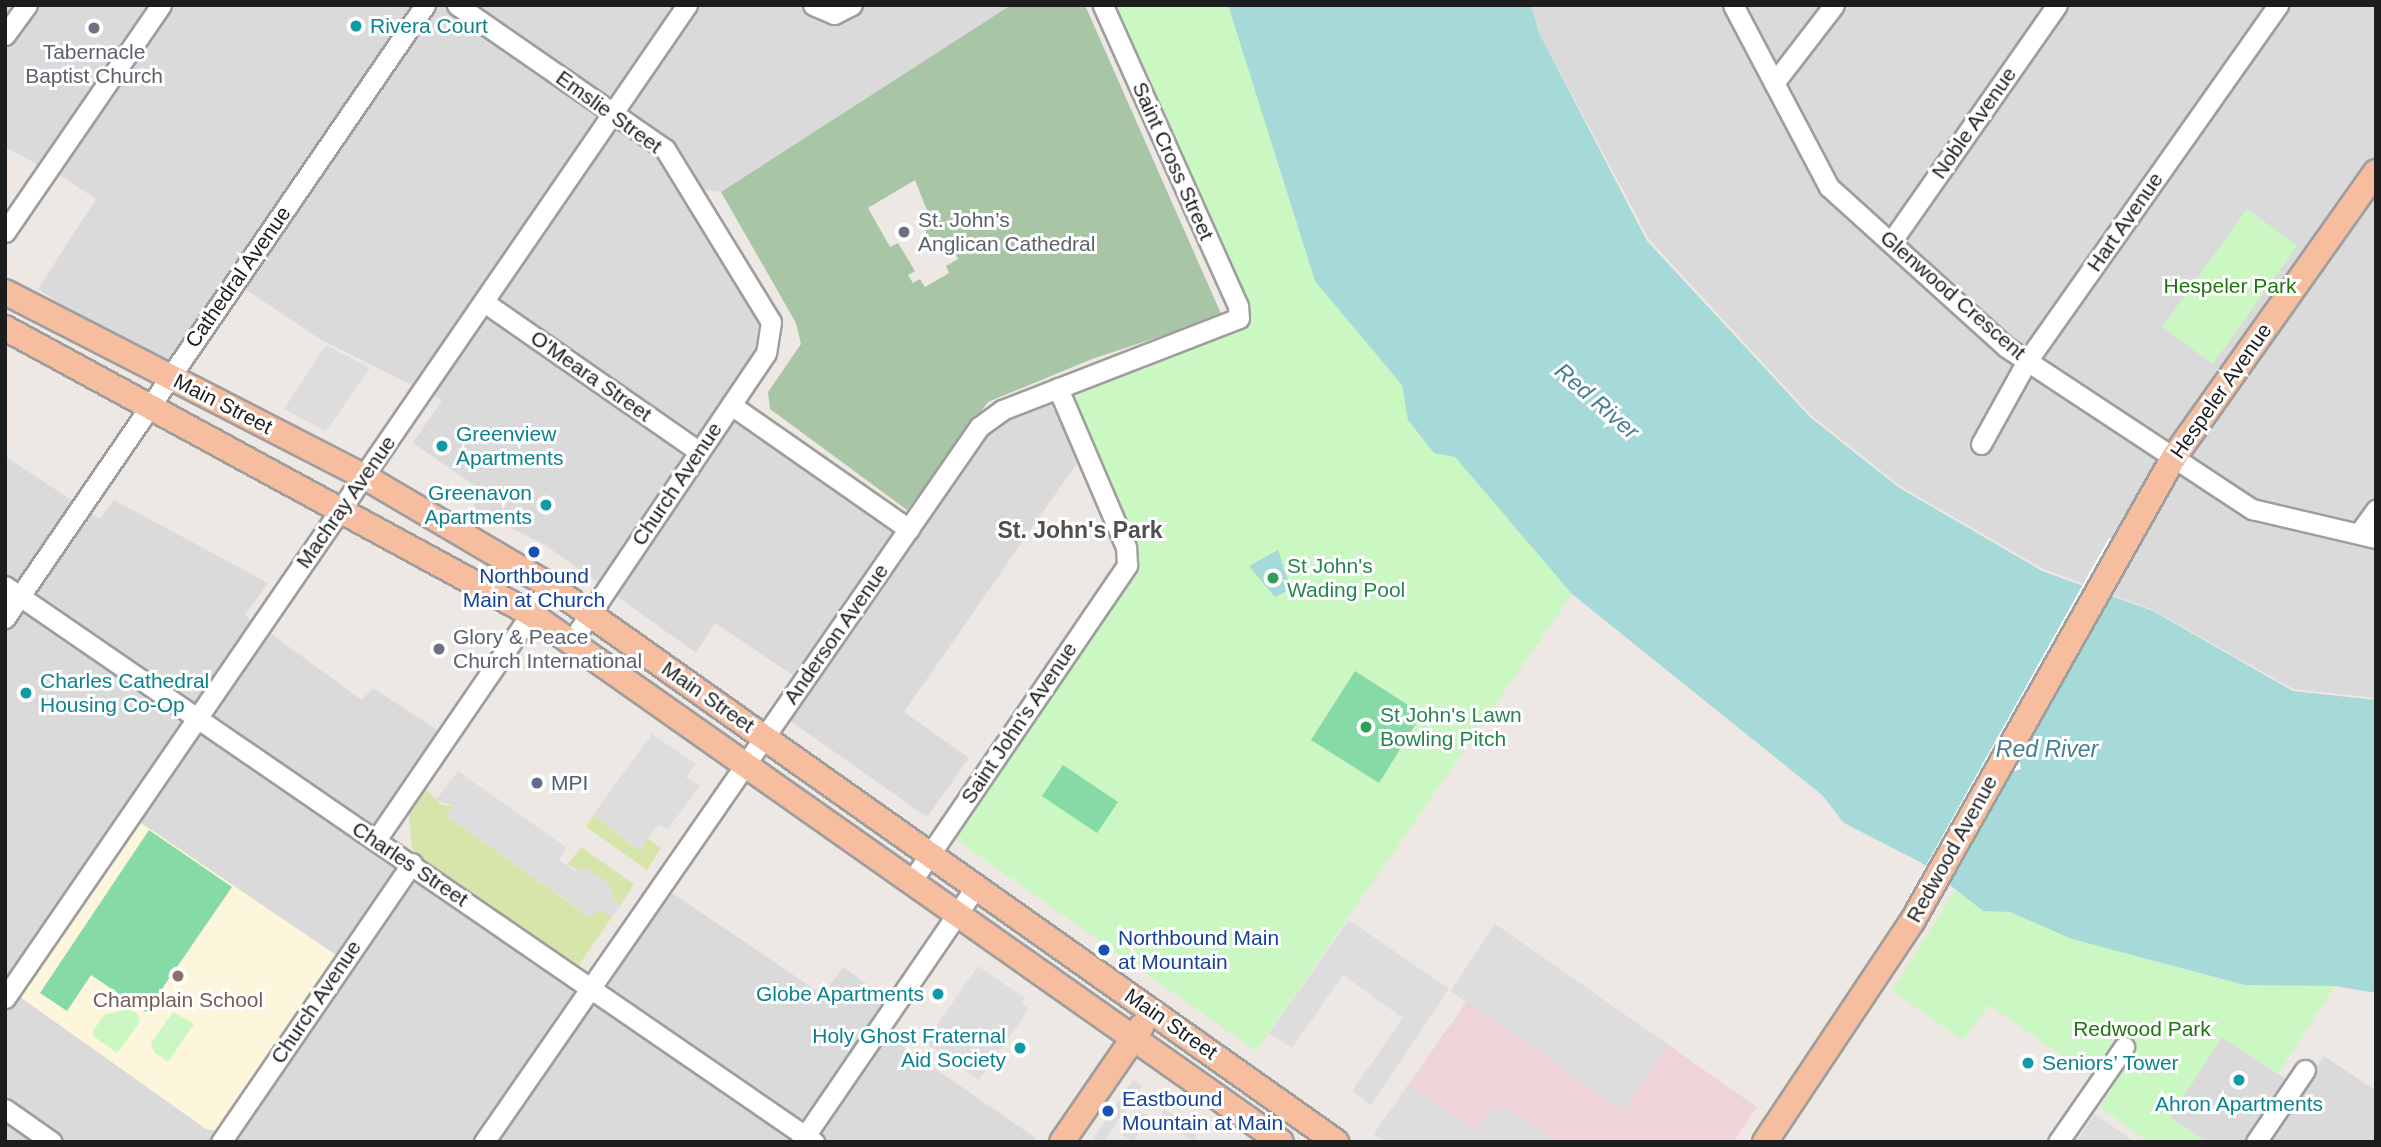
<!DOCTYPE html>
<meta charset="utf-8">
<style>
body{margin:0}
#map{position:relative;width:2381px;height:1147px;overflow:hidden;background:#eee8e4;font-family:Arial,sans-serif}
div>[style]{position:absolute}
.residential>*{inset:0;background:#dbdada}
.commercial>*{inset:0;background:#eed3d8}
.education>*{inset:0;background:#fdf6dd}
.grass>*{inset:0;background:#d6e6ab}
.cemetery>*{inset:0;background:#a8c6a6}
.park>*{inset:0;background:#caf7c2}
.pitch>*{inset:0;background:#85daa5}
.parking>*{inset:0;background:#ddd}
.water>*{inset:0;background:#a6dad9}
.pier>*{inset:0;background:#fff}
.roads{filter:drop-shadow(2px 0 #9e9e9e) drop-shadow(-2px 0 #9e9e9e) drop-shadow(0 2px #9e9e9e) drop-shadow(0 -2px #9e9e9e)}
.minor>*{height:19px;margin:-9.5px;padding:0 9.5px;transform-origin:9.5px;border-radius:9.5px;background:#fff}
.major>*{height:24px;margin:-12px;padding:0 12px;transform-origin:12px;border-radius:12px;background:#f7bd9f}
.dots>*{width:19px;height:19px;translate:-50% -50%;box-sizing:border-box;border:4px solid #fff;border-radius:50%}
span{translate:-50% -50%;white-space:nowrap;text-align:center;line-height:1.15;-webkit-text-stroke:6px #fff;paint-order:stroke}
.culture-label{font-size:21px;color:#0d838f}
.left{translate:0 -50%;text-align:left}
.right{translate:-100% -50%;text-align:right}
.worship-label{font-size:21px;color:#5b616d}
.street-label{font-size:21px;color:#1d1d1d}
.park-label{font-size:21px;color:#1f7610}
.leisure-label{font-size:21px;color:#27864d}
.transit-label{font-size:21px;color:#164399}
.service-label{font-size:21px;color:#4e5e75}
.education-label{font-size:21px;color:#785e54}
.water-label{font-size:23px;color:#457d91;font-style:italic}
.neighbourhood-label{font-size:23px;color:#505050;font-weight:700}
.frame{position:absolute;inset:0;border:7px solid #1d1d1d;pointer-events:none}
</style>
<div id="map">
<div class="residential">
<i style="clip-path:polygon(5px 5px,166px 5px,46px 169px,5px 147px)"></i>
<i style="clip-path:polygon(172px 5px,1011px 5px,721px 192px,688px 188px,771px 322px,732px 405px,909px 529px,979px 427px,1058px 388px,1086px 450px,904px 712px,969px 758px,927px 817px,779px 713px,800px 680px,715px 623px,696px 653px,545px 545px,472px 508px,484px 492px,413px 443px,442px 400px,323px 341px,239px 285px,169px 376px,38px 289px,96px 199px,58px 174px)"></i>
<i style="clip-path:polygon(1531px 5px,2376px 5px,2376px 698px,2293px 689px,2153px 610px,2043px 569px,1900px 486px,1812px 416px,1649px 239px,1539px 33px)"></i>
<i style="clip-path:polygon(5px 456px,100px 519px,114px 500px,268px 583px,245px 615px,362px 700px,373px 688px,451px 739px,376px 841px,589px 988px,656px 882px,823px 995px,843px 967px,890px 1001px,873px 1026px,1036px 1138px,1033px 1142px,5px 1142px)"></i>
<i style="clip-path:polygon(2222px 1037px,2301px 1089px,2324px 1056px,2376px 1091px,2376px 1142px,2207px 1142px,2170px 1117px)"></i>
</div>
<div class="commercial">
<i style="clip-path:polygon(1495px 924px,1757px 1107px,1733px 1142px,1385px 1142px,1374px 1134px,1466px 1002px,1451px 991px)"></i>
</div>
<div class="education">
<i style="clip-path:polygon(141px 823px,336px 955px,216px 1131px,206px 1129px,20px 997px,135px 825px)"></i>
</div>
<div class="grass">
<i style="clip-path:polygon(427px 790px,441px 805px,454px 806px,447px 816px,591px 918px,599px 909px,612px 917px,578px 966px,422px 860px,412px 848px,409px 813px,419px 791px)"></i>
<i style="clip-path:polygon(593px 815px,639px 850px,648px 838px,661px 848px,647px 870px,586px 827px)"></i>
<i style="clip-path:polygon(581px 847px,634px 884px,621px 905px,613px 900px,609px 884px,567px 865px)"></i>
</div>
<div class="cemetery">
<i style="clip-path:polygon(evenodd,1011px 5px,1085px 5px,1222px 316px,1092px 359px,988px 402px,907px 510px,770px 409px,768px 392px,801px 344px,796px 323px,721px 192px,1011px 5px,915px 180px,932px 223px,923px 229px,938px 254px,951px 247px,958px 259px,946px 266px,949px 273px,925px 287px,920px 279px,913px 283px,908px 275px,915px 271px,898px 243px,890px 247px,868px 208px,915px 180px)"></i>
</div>
<div class="park">
<i style="clip-path:polygon(1110px 5px,1228px 5px,1315px 281px,1402px 385px,1409px 420px,1433px 453px,1455px 457px,1572px 594px,1256px 1051px,951px 836px,1136px 566px,1069px 393px,1249px 327px)"></i>
<i style="clip-path:polygon(2247px 209px,2297px 246px,2213px 364px,2162px 327px)"></i>
<i style="clip-path:polygon(1955px 890px,1983px 911px,2010px 912px,2072px 939px,2245px 985px,2335px 986px,2278px 1074px,2222px 1037px,2170px 1117px,2207px 1142px,2148px 1142px,2100px 1107px,2111px 1090px,1989px 1005px,1963px 1040px,1892px 991px)"></i>
<i style="clip-path:polygon(128px 1009px,137px 1013px,140px 1022px,117px 1053px,93px 1036px,93px 1031px,104px 1015px)"></i>
<i style="clip-path:polygon(173px 1012px,194px 1024px,168px 1062px,154px 1052px,151px 1043px)"></i>
</div>
<div class="pitch">
<i style="clip-path:polygon(1355px 671px,1422px 714px,1379px 783px,1311px 740px)"></i>
<i style="clip-path:polygon(1063px 765px,1118px 802px,1097px 833px,1042px 796px)"></i>
<i style="clip-path:polygon(149px 830px,232px 887px,146px 1012px,91px 975px,67px 1011px,40px 993px)"></i>
</div>
<div class="parking">
<i style="clip-path:polygon(326px 345px,370px 368px,326px 431px,284px 409px)"></i>
<i style="clip-path:polygon(652px 734px,696px 764px,686px 777px,700px 786px,668px 829px,658px 824px,640px 850px,593px 815px)"></i>
<i style="clip-path:polygon(458px 771px,567px 848px,559px 860px,573px 870px,587px 869px,609px 884px,613px 900px,621px 905px,612px 917px,599px 909px,592px 918px,447px 816px,454px 806px,436px 800px)"></i>
<i style="clip-path:polygon(1349px 920px,1449px 989px,1371px 1105px,1352px 1091px,1403px 1018px,1343px 975px,1292px 1048px,1269px 1033px)"></i>
<i style="clip-path:polygon(1495px 924px,1667px 1044px,1623px 1110px,1451px 991px)"></i>
<i style="clip-path:polygon(978px 966px,1025px 998px,1022px 1003px,1029px 1009px,979px 1080px,925px 1042px)"></i>
<i style="clip-path:polygon(1133px 1080px,1142px 1086px,1104px 1142px,1091px 1142px)"></i>
<i style="clip-path:polygon(1408px 1085px,1475px 1131px,1489px 1111px,1507px 1108px,1557px 1142px,1385px 1142px,1374px 1134px)"></i>
<i style="clip-path:polygon(1163px 1108px,1196px 1131px,1195px 1142px,1162px 1120px)"></i>
<i style="clip-path:polygon(1140px 1111px,1151px 1118px,1132px 1142px,1123px 1135px)"></i>
<i style="clip-path:polygon(2095px 1114px,2135px 1142px,2076px 1142px)"></i>
</div>
<div class="water">
<i style="clip-path:polygon(1228px 5px,1531px 5px,1539px 33px,1647px 241px,1810px 417px,1898px 487px,2042px 571px,2153px 611px,2293px 691px,2376px 700px,2376px 993px,2335px 986px,2245px 985px,2072px 939px,2010px 912px,1983px 911px,1922px 863px,1844px 823px,1822px 795px,1572px 594px,1455px 457px,1434px 453px,1408px 420px,1402px 385px,1315px 281px)"></i>
<i style="clip-path:polygon(1278px 550px,1291px 589px,1275px 597px,1249px 566px)"></i>
</div>
<div class="pier">
<i style="clip-path:polygon(2109px 538px,2136px 553px,2019px 760px,2021px 769px,2012px 772px,1924px 927px,1900px 912px)"></i>
</div>
<div class="roads">
<div class="minor">
<i style="left:457px;top:5px;width:253px;rotate:34.7deg"></i>
<i style="left:665px;top:149px;width:203px;rotate:58.5deg"></i>
<i style="left:771px;top:322px;width:31px;rotate:99deg"></i>
<i style="left:766px;top:353px;width:349px;rotate:124deg"></i>
<i style="left:813px;top:5px;width:23px;rotate:23deg"></i>
<i style="left:834px;top:14px;width:20px;rotate:-27deg"></i>
<i style="left:1733px;top:5px;width:206px;rotate:62.2deg"></i>
<i style="left:1829px;top:187px;width:239px;rotate:42.1deg"></i>
<i style="left:2006px;top:347px;width:295px;rotate:33.4deg"></i>
<i style="left:2252px;top:509px;width:127px;rotate:13.2deg"></i>
<i style="left:5px;top:35px;width:37px;rotate:-54deg"></i>
<i style="left:1774px;top:83px;width:98px;rotate:-52.4deg"></i>
<i style="left:5px;top:232px;width:275px;rotate:-55.5deg"></i>
<i style="left:1891px;top:242px;width:289px;rotate:-55deg"></i>
<i style="left:484px;top:302px;width:261px;rotate:34.8deg"></i>
<i style="left:731px;top:405px;width:217px;rotate:34.9deg"></i>
<i style="left:1981px;top:444px;width:95px;rotate:-61deg"></i>
<i style="left:2027px;top:361px;width:436px;rotate:-54.8deg"></i>
<i style="left:2359px;top:533px;width:29px;rotate:-54deg"></i>
<i style="left:5px;top:586px;width:982px;rotate:34.5deg"></i>
<i style="left:5px;top:618px;width:743px;rotate:-55.58deg"></i>
<i style="left:376px;top:840px;width:308px;rotate:-55.6deg"></i>
<i style="left:911px;top:882px;width:384px;rotate:-55.7deg"></i>
<i style="left:1127px;top:565px;width:18px;rotate:-93deg"></i>
<i style="left:1126px;top:547px;width:173px;rotate:-113.2deg"></i>
<i style="left:5px;top:998px;width:1205px;rotate:-55.52deg"></i>
<i style="left:5px;top:1109px;width:57px;rotate:35.1deg"></i>
<i style="left:221px;top:1142px;width:338px;rotate:-55.6deg"></i>
<i style="left:484px;top:1142px;width:870px;rotate:-55.3deg"></i>
<i style="left:979px;top:427px;width:29px;rotate:-36deg"></i>
<i style="left:1002px;top:410px;width:254px;rotate:-21.2deg"></i>
<i style="left:1239px;top:318px;width:12px;rotate:-95deg"></i>
<i style="left:1238px;top:306px;width:330px;rotate:-114.2deg"></i>
<i style="left:801px;top:1142px;width:310px;rotate:-55.6deg"></i>
<i style="left:2058px;top:1142px;width:116px;rotate:-55.2deg"></i>
<i style="left:2256px;top:1142px;width:87px;rotate:-55.8deg"></i>
</div>
<div class="major">
<i style="left:5px;top:292px;width:405px;rotate:27.2deg"></i>
<i style="left:365px;top:477px;width:215px;rotate:30.5deg"></i>
<i style="left:550px;top:586px;width:963px;rotate:35.27deg"></i>
<i style="left:5px;top:328px;width:599px;rotate:28.53deg"></i>
<i style="left:531px;top:614px;width:917px;rotate:35.15deg"></i>
<i style="left:1062px;top:1142px;width:140px;rotate:-55.5deg"></i>
<i style="left:1765px;top:1142px;width:267px;rotate:-56.3deg"></i>
<i style="left:1913px;top:920px;width:531px;rotate:-60.59deg"></i>
<i style="left:2174px;top:457px;width:349px;rotate:-54.7deg"></i>
</div>
</div>
<div class="dots">
<i style="left:356px;top:26px;background:#0f9aa8"></i>
<i style="left:94px;top:28px;background:#6b7280"></i>
<i style="left:904px;top:232px;background:#6b7280"></i>
<i style="left:442px;top:446px;background:#0f9aa8"></i>
<i style="left:546px;top:505px;background:#0f9aa8"></i>
<i style="left:534px;top:552px;background:#1a4fb4"></i>
<i style="left:1273px;top:578px;background:#2e9e5b"></i>
<i style="left:439px;top:649px;background:#6b7280"></i>
<i style="left:26px;top:693px;background:#0f9aa8"></i>
<i style="left:1366px;top:727px;background:#2e9e5b"></i>
<i style="left:537px;top:783px;background:#5c6f8a"></i>
<i style="left:1104px;top:950px;background:#1a4fb4"></i>
<i style="left:178px;top:976px;background:#8d6e63"></i>
<i style="left:938px;top:994px;background:#0f9aa8"></i>
<i style="left:1020px;top:1048px;background:#0f9aa8"></i>
<i style="left:2028px;top:1063px;background:#0f9aa8"></i>
<i style="left:2239px;top:1080px;background:#0f9aa8"></i>
<i style="left:1108px;top:1111px;background:#1a4fb4"></i>
</div>
<div class="culture-label">
<span class="left" style="left:370px;top:26px">Rivera Court</span>
<span class="left" style="left:456px;top:446px">Greenview<br>Apartments</span>
<span class="right" style="left:532px;top:505px">Greenavon<br>Apartments</span>
<span class="left" style="left:40px;top:693px">Charles Cathedral<br>Housing Co-Op</span>
<span class="right" style="left:924px;top:994px">Globe Apartments</span>
<span class="right" style="left:1006px;top:1048px">Holy Ghost Fraternal<br>Aid Society</span>
<span class="left" style="left:2042px;top:1063px">Seniors’ Tower</span>
<span style="left:2239px;top:1104px">Ahron Apartments</span>
</div>
<div class="worship-label">
<span style="left:94px;top:64px">Tabernacle<br>Baptist Church</span>
<span class="left" style="left:918px;top:232px">St. John’s<br>Anglican Cathedral</span>
<span class="left" style="left:453px;top:649px">Glory &amp; Peace<br>Church International</span>
</div>
<div class="street-label">
<span style="left:609px;top:112px;rotate:36deg">Emslie Street</span>
<span style="left:1974px;top:123px;rotate:-55deg">Noble Avenue</span>
<span style="left:1173px;top:161px;rotate:66deg">Saint Cross Street</span>
<span style="left:2125px;top:222px;rotate:-55deg">Hart Avenue</span>
<span style="left:238px;top:277px;rotate:-55deg">Cathedral Avenue</span>
<span style="left:1953px;top:295px;rotate:41deg">Glenwood Crescent</span>
<span style="left:591px;top:376px;rotate:35deg">O'Meara Street</span>
<span style="left:2221px;top:391px;rotate:-55deg">Hespeler Avenue</span>
<span style="left:223px;top:404px;rotate:27deg">Main Street</span>
<span style="left:677px;top:484px;rotate:-56deg">Church Avenue</span>
<span style="left:346px;top:502px;rotate:-55deg">Machray Avenue</span>
<span style="left:836px;top:634px;rotate:-55deg">Anderson Avenue</span>
<span style="left:708px;top:697px;rotate:35deg">Main Street</span>
<span style="left:1019px;top:723px;rotate:-56deg">Saint John's Avenue</span>
<span style="left:1952px;top:849px;rotate:-61deg">Redwood Avenue</span>
<span style="left:410px;top:864px;rotate:34deg">Charles Street</span>
<span style="left:316px;top:1002px;rotate:-56deg">Church Avenue</span>
<span style="left:1171px;top:1024px;rotate:35deg">Main Street</span>
</div>
<div class="park-label">
<span style="left:2230px;top:286px">Hespeler Park</span>
<span style="left:2142px;top:1029px">Redwood Park</span>
</div>
<div class="leisure-label">
<span class="left" style="left:1287px;top:578px">St John's<br>Wading Pool</span>
<span class="left" style="left:1380px;top:727px">St John's Lawn<br>Bowling Pitch</span>
</div>
<div class="transit-label">
<span style="left:534px;top:588px">Northbound<br>Main at Church</span>
<span class="left" style="left:1118px;top:950px">Northbound Main<br>at Mountain</span>
<span class="left" style="left:1122px;top:1111px">Eastbound<br>Mountain at Main</span>
</div>
<div class="service-label">
<span class="left" style="left:551px;top:783px">MPI</span>
</div>
<div class="education-label">
<span style="left:178px;top:1000px">Champlain School</span>
</div>
<div class="water-label">
<span style="left:1597px;top:401px;rotate:41deg">Red River</span>
<span style="left:2047px;top:749px">Red River</span>
</div>
<div class="neighbourhood-label">
<span style="left:1080px;top:530px">St. John's Park</span>
</div>
<div class="frame"></div>
</div>
